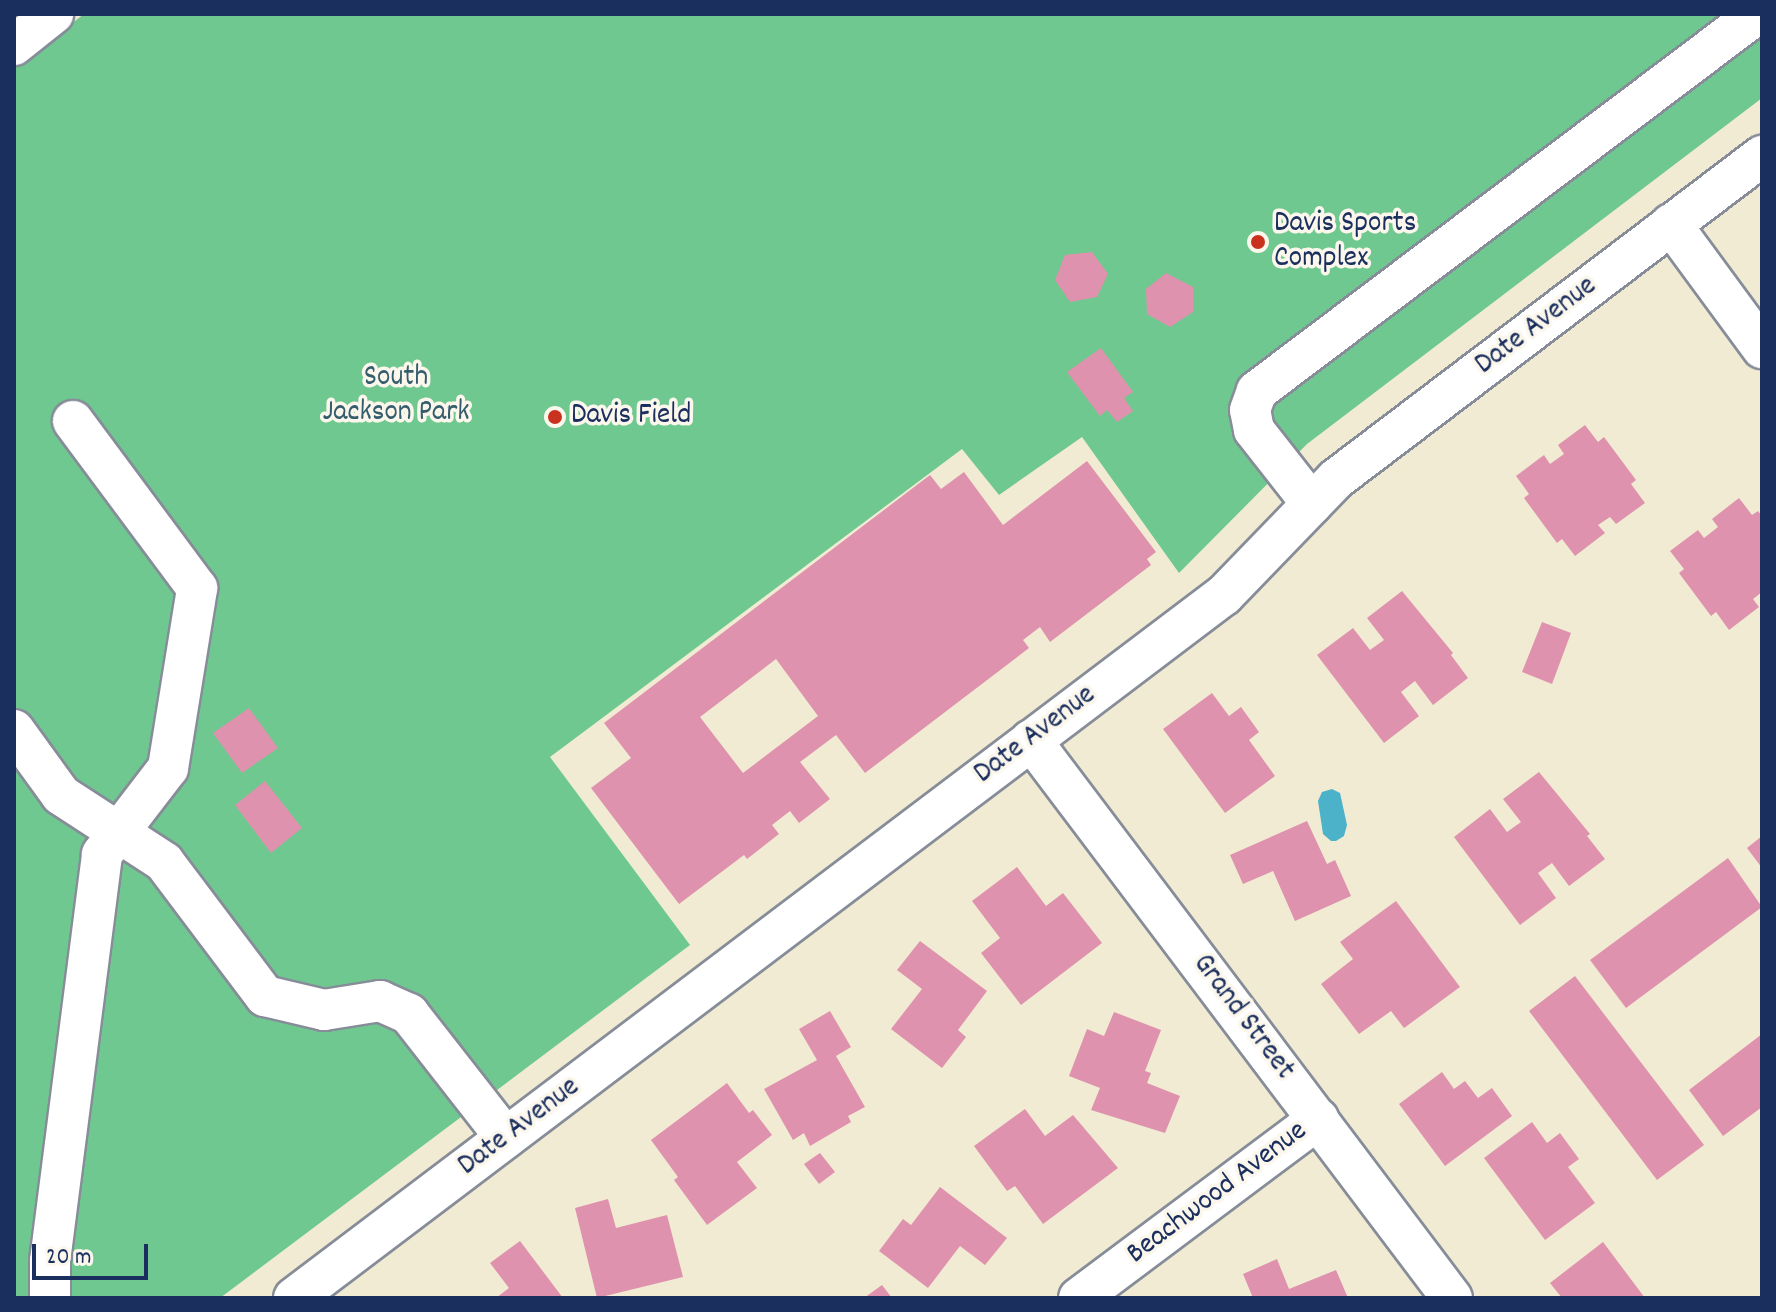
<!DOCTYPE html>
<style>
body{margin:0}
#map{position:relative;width:1776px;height:1312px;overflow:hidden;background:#f1ebd3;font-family:Dekko,sans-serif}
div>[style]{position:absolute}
.green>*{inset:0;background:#6fc88f}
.water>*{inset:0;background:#4bb2ca}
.building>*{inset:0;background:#df92ad}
.roads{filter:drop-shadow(2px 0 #868d98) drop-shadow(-2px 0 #868d98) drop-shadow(0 2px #868d98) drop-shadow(0 -2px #868d98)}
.minor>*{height:40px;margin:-20px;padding:0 20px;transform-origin:20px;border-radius:20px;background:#fff}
.dots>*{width:22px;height:22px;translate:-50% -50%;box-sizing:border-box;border:4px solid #fbf7ec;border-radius:50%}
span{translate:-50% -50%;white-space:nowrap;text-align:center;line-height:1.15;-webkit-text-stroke:7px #fbf7ec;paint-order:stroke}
.poi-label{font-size:30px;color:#1b2f5e}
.left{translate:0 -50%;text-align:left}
.street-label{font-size:30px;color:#1b2f5e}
.park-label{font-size:30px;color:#345d6d}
.frame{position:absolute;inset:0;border:16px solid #1b2f5e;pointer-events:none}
.scale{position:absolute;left:32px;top:1244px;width:116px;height:36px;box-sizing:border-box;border:4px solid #1b2f5e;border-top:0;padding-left:10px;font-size:24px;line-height:28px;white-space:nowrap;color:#1b2f5e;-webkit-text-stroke:6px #fbf7ec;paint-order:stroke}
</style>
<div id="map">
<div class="green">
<i style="clip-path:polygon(84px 14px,1762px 14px,1762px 98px,1307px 444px,1179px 573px,1082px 437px,999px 495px,962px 449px,550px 757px,690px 945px,220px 1298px,14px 1298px,14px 68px)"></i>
</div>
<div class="water">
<i style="clip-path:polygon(1332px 789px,1340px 793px,1347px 825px,1344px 836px,1336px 841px,1331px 841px,1323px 834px,1318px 801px,1322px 792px)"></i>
</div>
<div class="building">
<i style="clip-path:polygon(1092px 252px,1108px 274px,1097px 297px,1070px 302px,1055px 280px,1065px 255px)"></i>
<i style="clip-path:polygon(1166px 273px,1193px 287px,1193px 312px,1170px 327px,1147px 314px,1146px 289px)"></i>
<i style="clip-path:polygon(1101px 348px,1133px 392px,1124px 398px,1133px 411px,1117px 422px,1107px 410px,1100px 416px,1067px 372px)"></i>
<i style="clip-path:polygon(1585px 425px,1598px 442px,1604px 437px,1636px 480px,1631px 484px,1645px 503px,1616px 524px,1610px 517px,1598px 525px,1605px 533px,1575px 556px,1562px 539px,1557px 543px,1524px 498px,1529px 494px,1516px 476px,1544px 455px,1550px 464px,1564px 454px,1558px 445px)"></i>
<i style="clip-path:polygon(evenodd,1087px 461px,1156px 552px,1147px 559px,1151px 565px,1050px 642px,1040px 627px,1023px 640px,1029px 648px,865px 773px,836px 735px,800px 762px,830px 799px,799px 823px,790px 811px,772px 825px,779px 834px,747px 859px,744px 855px,679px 904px,591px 788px,631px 758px,604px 723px,930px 475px,941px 489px,964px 472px,1003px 525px,1087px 461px,776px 659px,818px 716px,743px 773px,700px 717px,776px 659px)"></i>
<i style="clip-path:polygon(1739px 498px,1752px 515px,1758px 511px,1762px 516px,1762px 592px,1753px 599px,1759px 607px,1729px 630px,1716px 612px,1711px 616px,1679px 573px,1684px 569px,1670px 551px,1698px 530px,1704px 538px,1718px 527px,1712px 519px)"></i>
<i style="clip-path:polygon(1402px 591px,1453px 653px,1451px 655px,1468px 678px,1433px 705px,1415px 681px,1401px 692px,1419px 716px,1384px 743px,1317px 655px,1353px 628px,1370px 650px,1384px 640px,1367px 618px)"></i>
<i style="clip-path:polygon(1542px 622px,1571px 633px,1552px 684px,1522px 672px)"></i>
<i style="clip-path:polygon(1212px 693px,1229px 716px,1241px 707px,1259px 732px,1249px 740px,1275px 776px,1225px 813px,1163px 729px)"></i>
<i style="clip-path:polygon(249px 708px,278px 748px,242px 773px,213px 733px)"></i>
<i style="clip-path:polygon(1539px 772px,1590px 834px,1587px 836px,1605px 859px,1569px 886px,1552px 863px,1538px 873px,1556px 898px,1520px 925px,1454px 837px,1490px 809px,1507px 832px,1521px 822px,1503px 799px)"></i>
<i style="clip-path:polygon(265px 781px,302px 828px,271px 853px,235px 805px)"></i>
<i style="clip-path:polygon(1307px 821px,1327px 864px,1335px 860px,1351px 896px,1295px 921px,1273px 871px,1243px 884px,1230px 855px)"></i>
<i style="clip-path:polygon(1762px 836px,1762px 868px,1747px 848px)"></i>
<i style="clip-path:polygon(1728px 858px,1762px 907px,1626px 1008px,1590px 960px)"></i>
<i style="clip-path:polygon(1017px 867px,1046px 906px,1063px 893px,1102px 943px,1021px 1005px,981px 953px,1000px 938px,972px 901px)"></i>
<i style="clip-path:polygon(1396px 901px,1460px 987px,1404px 1028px,1391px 1011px,1359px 1034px,1321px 984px,1353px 959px,1340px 942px)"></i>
<i style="clip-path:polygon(920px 941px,987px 991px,958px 1030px,966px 1037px,942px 1068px,891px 1029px,922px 989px,897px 970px)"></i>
<i style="clip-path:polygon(1575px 976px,1704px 1145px,1657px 1180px,1529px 1011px)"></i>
<i style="clip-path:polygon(830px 1011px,851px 1047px,836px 1056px,865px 1107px,848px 1116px,851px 1122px,810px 1146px,804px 1133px,793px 1140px,764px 1089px,817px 1060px,799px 1029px)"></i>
<i style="clip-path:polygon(1114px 1012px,1161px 1030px,1145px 1071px,1151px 1073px,1147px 1083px,1180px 1096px,1165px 1133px,1091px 1110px,1100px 1088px,1069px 1076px,1087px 1029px,1104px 1036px)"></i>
<i style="clip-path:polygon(1762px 1034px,1762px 1107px,1723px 1136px,1689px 1090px)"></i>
<i style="clip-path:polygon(1442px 1072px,1454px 1089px,1465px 1081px,1478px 1098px,1492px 1088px,1512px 1116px,1445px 1166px,1399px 1104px)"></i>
<i style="clip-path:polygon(727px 1083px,749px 1113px,753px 1110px,772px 1135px,737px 1162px,757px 1188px,707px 1225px,674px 1180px,678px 1177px,651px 1140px)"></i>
<i style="clip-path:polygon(1025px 1109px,1045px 1136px,1073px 1115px,1118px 1168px,1043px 1224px,1015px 1186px,1007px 1191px,974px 1146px)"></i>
<i style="clip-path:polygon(1532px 1122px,1547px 1143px,1560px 1133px,1579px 1159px,1568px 1167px,1595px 1203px,1545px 1240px,1484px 1158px)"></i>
<i style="clip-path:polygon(820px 1153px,835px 1172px,819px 1184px,804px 1164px)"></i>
<i style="clip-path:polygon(940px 1187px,1007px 1238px,985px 1265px,960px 1246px,928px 1288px,879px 1251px,903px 1219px,911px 1225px)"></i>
<i style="clip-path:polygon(608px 1199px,616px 1228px,667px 1215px,683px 1277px,597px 1298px,575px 1208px)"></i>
<i style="clip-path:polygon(520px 1241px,563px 1298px,496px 1298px,509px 1288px,490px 1263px)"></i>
<i style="clip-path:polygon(1603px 1242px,1645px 1298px,1562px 1298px,1550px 1283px)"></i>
<i style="clip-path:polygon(1277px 1259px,1289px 1289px,1336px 1270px,1348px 1298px,1253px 1298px,1243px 1274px)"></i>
<i style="clip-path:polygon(882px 1285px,892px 1298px,864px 1298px)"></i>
</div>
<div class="roads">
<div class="minor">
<i style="left:14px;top:45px;width:50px;rotate:-38.5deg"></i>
<i style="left:1671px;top:224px;width:154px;rotate:53.7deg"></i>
<i style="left:1312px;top:504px;width:94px;rotate:-128.1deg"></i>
<i style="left:1254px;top:430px;width:20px;rotate:-101deg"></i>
<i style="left:1250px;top:410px;width:20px;rotate:-70deg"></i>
<i style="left:1257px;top:391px;width:626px;rotate:-37.02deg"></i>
<i style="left:14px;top:730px;width:80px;rotate:54.1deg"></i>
<i style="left:61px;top:795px;width:123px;rotate:33deg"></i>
<i style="left:164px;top:862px;width:168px;rotate:53deg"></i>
<i style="left:265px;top:996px;width:61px;rotate:13.3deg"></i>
<i style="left:324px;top:1010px;width:57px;rotate:-9.1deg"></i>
<i style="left:380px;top:1001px;width:32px;rotate:24deg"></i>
<i style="left:409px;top:1014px;width:157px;rotate:52deg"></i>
<i style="left:1031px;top:740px;width:699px;rotate:52.97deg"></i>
<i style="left:50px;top:1298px;width:37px;rotate:-90deg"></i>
<i style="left:50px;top:1261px;width:410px;rotate:-82.7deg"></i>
<i style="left:102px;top:854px;width:108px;rotate:-52.5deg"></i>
<i style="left:168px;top:768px;width:182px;rotate:-80.8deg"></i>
<i style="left:197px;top:588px;width:208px;rotate:-126.6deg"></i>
<i style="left:294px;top:1298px;width:1166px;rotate:-37.09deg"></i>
<i style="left:1224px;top:595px;width:161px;rotate:-46deg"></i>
<i style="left:1336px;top:479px;width:535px;rotate:-37.17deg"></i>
<i style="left:1079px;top:1298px;width:299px;rotate:-36.8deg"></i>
</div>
</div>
<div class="dots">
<i style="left:1258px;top:242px;background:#c8321e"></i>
<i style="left:555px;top:417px;background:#c8321e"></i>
</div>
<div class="poi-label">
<span class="left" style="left:1274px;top:242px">Davis Sports<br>Complex</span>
<span class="left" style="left:571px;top:417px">Davis Field</span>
</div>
<div class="street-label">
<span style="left:1537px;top:327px;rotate:-37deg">Date Avenue</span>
<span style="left:1036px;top:736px;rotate:-37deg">Date Avenue</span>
<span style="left:1242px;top:1018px;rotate:53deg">Grand Street</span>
<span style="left:520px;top:1128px;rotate:-37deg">Date Avenue</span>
<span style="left:1218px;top:1194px;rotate:-37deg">Beachwood Avenue</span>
</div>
<div class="park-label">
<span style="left:396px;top:396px">South<br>Jackson Park</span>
</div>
<div class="frame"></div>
<div class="scale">20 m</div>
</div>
